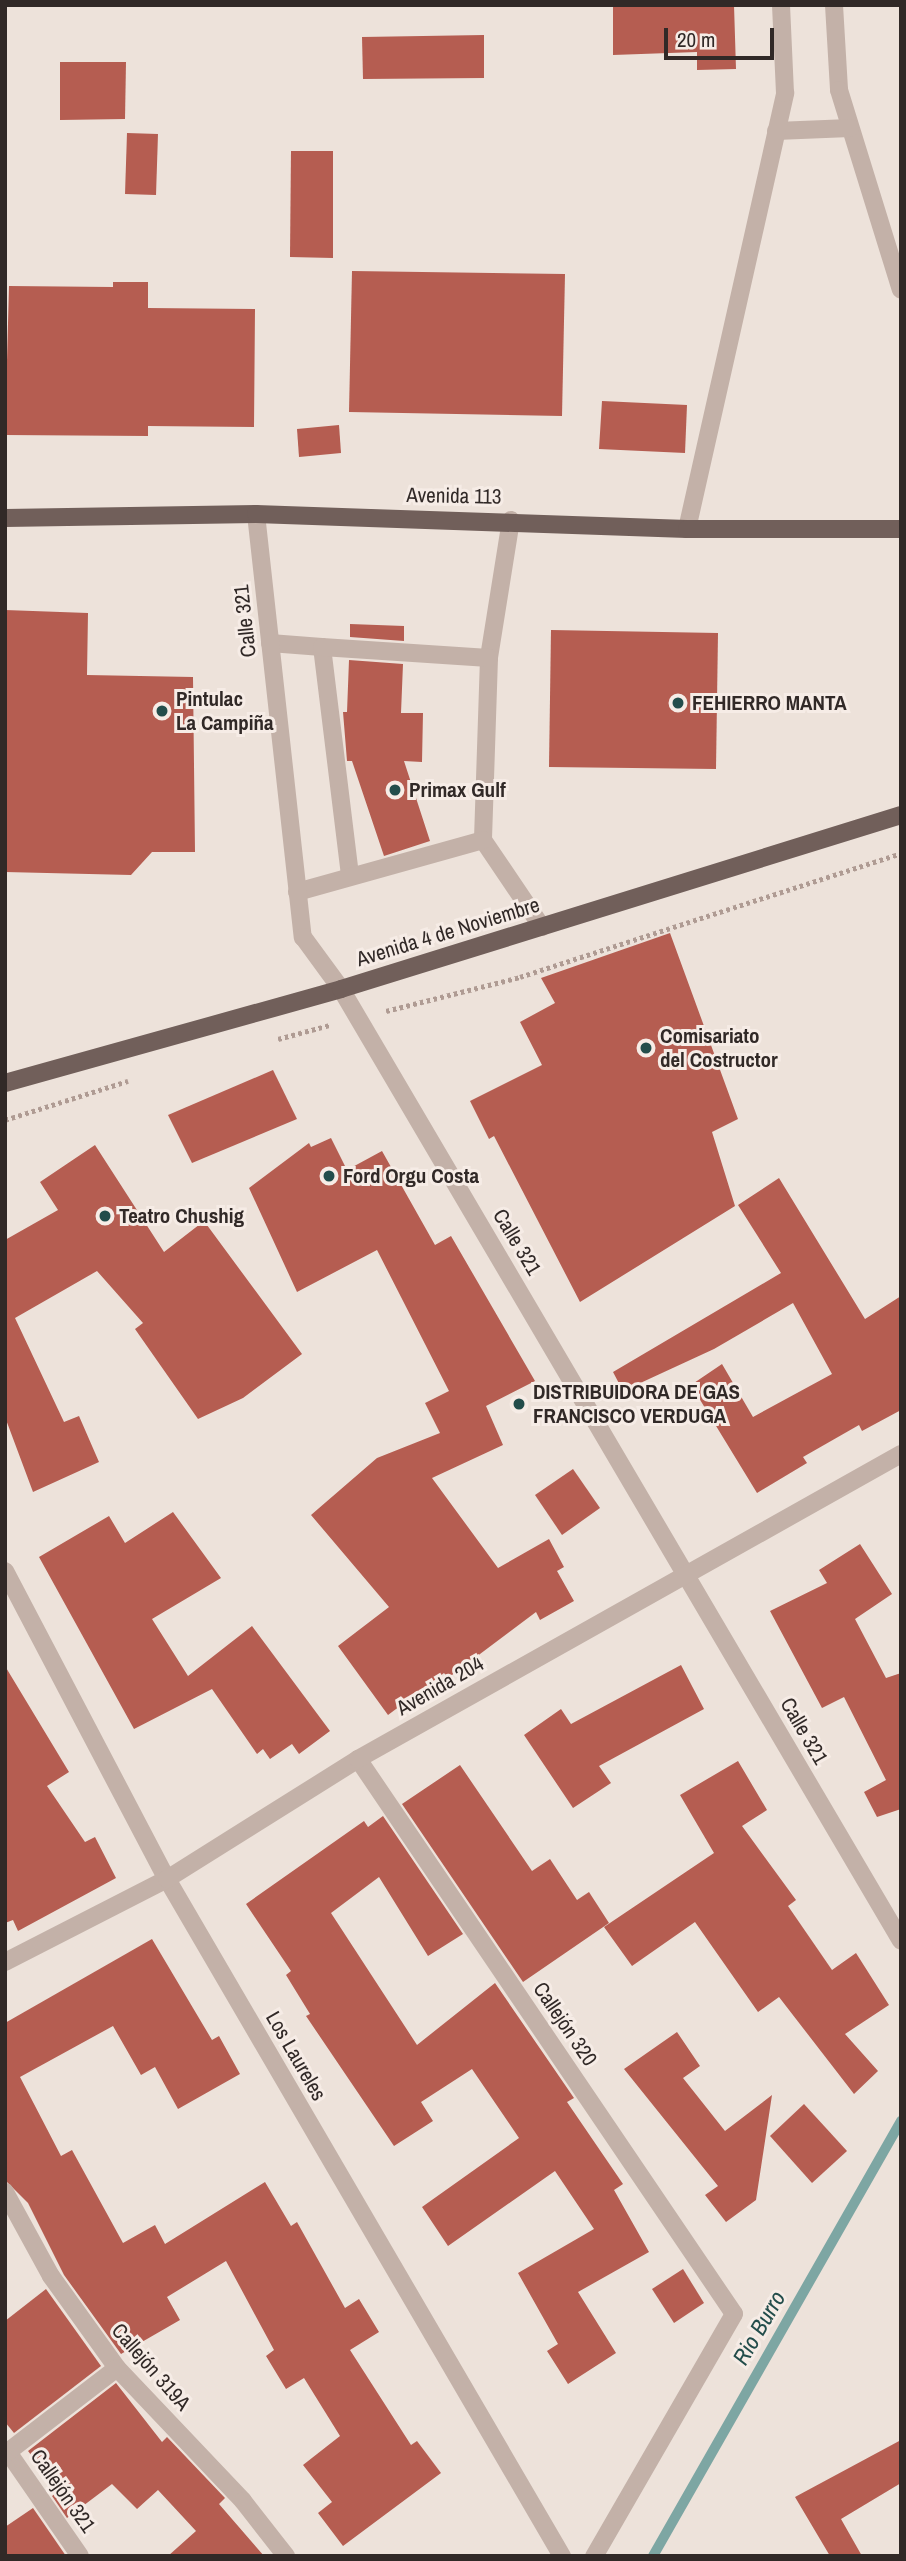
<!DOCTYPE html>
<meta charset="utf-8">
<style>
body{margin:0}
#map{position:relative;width:906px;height:2561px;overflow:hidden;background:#ede2da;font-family:"Archivo Narrow",sans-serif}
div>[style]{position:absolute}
.stream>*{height:10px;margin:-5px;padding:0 5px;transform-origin:5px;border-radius:5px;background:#7da6a3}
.building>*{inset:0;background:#b55d51}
.path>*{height:4.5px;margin-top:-2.25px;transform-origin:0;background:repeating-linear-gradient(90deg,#af9b93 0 3.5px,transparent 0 7px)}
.service>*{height:18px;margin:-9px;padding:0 9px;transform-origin:9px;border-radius:9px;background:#c3b1a8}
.minor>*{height:18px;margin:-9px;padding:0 9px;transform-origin:9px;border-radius:9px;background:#c3b1a8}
.primary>*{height:18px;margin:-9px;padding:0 9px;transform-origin:9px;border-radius:9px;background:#715f5a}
.dots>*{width:19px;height:19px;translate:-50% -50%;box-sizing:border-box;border:4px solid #f6ece6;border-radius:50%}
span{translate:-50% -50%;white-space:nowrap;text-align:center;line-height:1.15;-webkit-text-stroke:6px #f6ece6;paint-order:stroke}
.street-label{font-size:21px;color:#312927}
.poi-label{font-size:21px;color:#312927;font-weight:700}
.left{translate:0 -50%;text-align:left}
.water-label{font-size:23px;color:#234d4b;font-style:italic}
.frame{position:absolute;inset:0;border:7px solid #312927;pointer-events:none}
.scale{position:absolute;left:664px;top:28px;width:110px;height:32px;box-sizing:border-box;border:4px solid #312927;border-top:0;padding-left:9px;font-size:21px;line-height:24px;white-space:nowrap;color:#312927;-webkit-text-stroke:5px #f6ece6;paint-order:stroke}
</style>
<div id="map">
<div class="stream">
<i style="left:653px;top:2556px;width:501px;rotate:-60.31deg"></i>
</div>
<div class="building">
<i style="clip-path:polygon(613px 5px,734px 5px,736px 69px,697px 70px,697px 52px,613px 55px)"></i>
<i style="clip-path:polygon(484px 35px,484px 78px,363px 79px,362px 37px)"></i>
<i style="clip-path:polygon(60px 62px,126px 62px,125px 119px,60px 120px)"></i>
<i style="clip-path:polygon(127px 133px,158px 134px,156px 195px,125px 194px)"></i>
<i style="clip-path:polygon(291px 151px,333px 151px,333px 258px,290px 257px)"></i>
<i style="clip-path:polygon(352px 271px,565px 274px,562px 416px,349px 412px)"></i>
<i style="clip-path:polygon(113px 282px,148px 282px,148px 308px,255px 309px,254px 427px,148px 426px,148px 436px,5px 435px,9px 286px,113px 287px)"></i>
<i style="clip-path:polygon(602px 401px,687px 405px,685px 453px,599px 449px)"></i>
<i style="clip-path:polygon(339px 425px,341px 453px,299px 457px,297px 429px)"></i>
<i style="clip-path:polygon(5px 610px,88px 613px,87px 675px,193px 677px,195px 852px,152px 852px,131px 875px,5px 872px)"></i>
<i style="clip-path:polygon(350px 624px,404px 626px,404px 641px,350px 637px)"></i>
<i style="clip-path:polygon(551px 630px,718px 633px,716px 769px,549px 767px)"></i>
<i style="clip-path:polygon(349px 660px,403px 664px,401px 713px,423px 713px,422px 762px,404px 761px,430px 841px,384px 856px,352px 761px,347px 761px,343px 712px,347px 712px)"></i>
<i style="clip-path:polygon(670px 933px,738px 1119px,712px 1132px,735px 1206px,580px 1302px,494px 1136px,489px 1139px,470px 1101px,542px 1065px,520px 1022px,555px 1003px,541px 978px)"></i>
<i style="clip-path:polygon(273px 1070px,297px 1119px,192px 1163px,168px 1115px)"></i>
<i style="clip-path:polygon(331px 1138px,347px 1170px,382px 1151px,435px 1245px,451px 1236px,535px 1381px,486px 1406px,503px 1445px,432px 1478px,498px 1568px,549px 1539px,564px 1567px,557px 1571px,574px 1601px,540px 1620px,536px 1612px,448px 1678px,444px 1673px,388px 1715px,338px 1646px,389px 1607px,311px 1515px,377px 1458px,440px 1433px,425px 1403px,449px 1391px,377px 1250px,297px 1292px,249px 1188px,309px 1143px,311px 1147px)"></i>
<i style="clip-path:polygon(95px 1145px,164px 1252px,204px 1221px,302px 1354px,243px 1398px,198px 1419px,135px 1329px,143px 1323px,97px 1271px,15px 1318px,64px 1422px,79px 1416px,99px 1462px,33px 1492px,5px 1417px,5px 1240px,58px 1210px,40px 1182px)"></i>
<i style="clip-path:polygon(779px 1178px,865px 1319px,901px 1296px,901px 1410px,862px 1431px,859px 1425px,803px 1457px,807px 1463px,757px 1493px,691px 1385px,722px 1364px,753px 1417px,832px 1374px,793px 1303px,714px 1349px,623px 1391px,613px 1372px,781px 1273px,738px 1205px)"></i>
<i style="clip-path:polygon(573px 1469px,600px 1508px,562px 1535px,535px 1495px)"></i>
<i style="clip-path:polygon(173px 1512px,221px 1578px,152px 1619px,188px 1676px,252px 1626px,330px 1731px,299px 1754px,292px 1744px,270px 1759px,263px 1749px,257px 1754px,212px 1689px,134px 1729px,39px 1557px,109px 1516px,125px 1543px)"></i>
<i style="clip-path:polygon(860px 1544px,892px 1594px,855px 1619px,886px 1678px,901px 1673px,901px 1809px,877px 1817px,864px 1792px,886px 1780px,844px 1697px,822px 1708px,770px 1611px,827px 1583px,819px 1570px)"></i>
<i style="clip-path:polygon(681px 1665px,704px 1709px,599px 1766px,611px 1783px,573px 1808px,524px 1735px,561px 1709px,571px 1724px)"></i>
<i style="clip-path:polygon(5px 1666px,69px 1772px,47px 1786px,85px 1842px,95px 1837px,116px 1878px,18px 1931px,13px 1920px,5px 1923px)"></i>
<i style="clip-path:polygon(738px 1761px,767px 1810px,742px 1826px,796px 1900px,788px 1906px,832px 1970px,856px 1953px,889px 2005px,845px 2034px,878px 2071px,854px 2094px,779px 1997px,758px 2012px,695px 1922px,632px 1966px,604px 1927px,714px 1853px,680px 1795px)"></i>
<i style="clip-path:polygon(460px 1765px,532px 1871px,550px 1859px,577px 1900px,589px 1892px,609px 1923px,523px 1982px,402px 1804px)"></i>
<i style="clip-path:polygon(383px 1816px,463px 1934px,428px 1956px,379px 1877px,331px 1913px,417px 2045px,495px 1983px,574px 2098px,567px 2102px,623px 2184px,614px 2190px,649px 2252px,578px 2292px,616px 2353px,568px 2384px,547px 2351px,558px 2344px,518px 2273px,594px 2229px,555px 2171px,448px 2246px,422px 2207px,519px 2138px,472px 2069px,421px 2102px,433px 2121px,394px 2146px,306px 2016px,310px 2014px,286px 1975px,291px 1971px,246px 1904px,364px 1821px,368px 1827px)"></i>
<i style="clip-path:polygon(152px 1939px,212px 2040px,219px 2036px,240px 2074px,178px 2109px,155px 2067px,141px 2075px,113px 2026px,20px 2077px,61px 2156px,72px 2150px,123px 2243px,155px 2225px,165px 2244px,265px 2182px,291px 2226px,297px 2222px,345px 2308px,359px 2299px,379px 2332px,350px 2350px,411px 2445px,417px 2441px,441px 2473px,343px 2546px,318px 2513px,332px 2502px,303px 2465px,340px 2436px,304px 2378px,286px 2389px,266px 2356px,274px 2350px,226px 2261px,167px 2297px,180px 2320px,121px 2354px,64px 2275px,28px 2203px,5px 2180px,5px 2023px)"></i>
<i style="clip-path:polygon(677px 2032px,700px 2066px,683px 2078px,725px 2131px,772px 2095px,756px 2200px,726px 2222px,705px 2195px,718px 2186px,624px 2069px)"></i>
<i style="clip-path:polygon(804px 2104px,847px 2151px,812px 2183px,770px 2136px)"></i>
<i style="clip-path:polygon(683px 2269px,704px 2303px,674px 2323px,652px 2289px)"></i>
<i style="clip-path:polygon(46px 2289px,101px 2366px,14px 2433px,5px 2422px,5px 2321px)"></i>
<i style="clip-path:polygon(116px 2383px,162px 2442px,167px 2437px,225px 2498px,219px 2504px,264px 2556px,168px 2556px,196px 2531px,158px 2490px,137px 2509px,112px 2484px,67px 2518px,52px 2496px,59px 2491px,28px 2451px)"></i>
<i style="clip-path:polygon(901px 2440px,901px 2483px,841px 2519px,862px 2556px,830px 2556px,795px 2497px)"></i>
<i style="clip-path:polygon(33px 2508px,66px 2556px,5px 2556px,5px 2527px)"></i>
</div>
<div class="path">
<i style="left:386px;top:1011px;width:138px;rotate:-14.2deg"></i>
<i style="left:520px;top:977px;width:401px;rotate:-18deg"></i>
<i style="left:278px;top:1039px;width:54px;rotate:-15.1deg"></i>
<i style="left:5px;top:1120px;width:129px;rotate:-17.6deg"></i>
</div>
<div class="service">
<i style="left:511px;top:520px;width:140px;rotate:99.1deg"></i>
<i style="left:489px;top:658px;width:182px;rotate:91.9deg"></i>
<i style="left:483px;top:840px;width:105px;rotate:55.9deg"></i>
<i style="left:270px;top:643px;width:52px;rotate:4.4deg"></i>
<i style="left:322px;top:647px;width:230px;rotate:83deg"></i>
<i style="left:322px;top:647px;width:167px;rotate:3.8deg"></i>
<i style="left:297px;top:892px;width:193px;rotate:-15.6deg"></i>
<i style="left:358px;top:1759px;width:670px;rotate:55.88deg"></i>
<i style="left:734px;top:2314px;width:280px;rotate:120deg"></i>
</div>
<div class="minor">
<i style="left:834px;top:5px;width:85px;rotate:86.6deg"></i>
<i style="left:839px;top:90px;width:209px;rotate:72.8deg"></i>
<i style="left:776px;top:131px;width:74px;rotate:-2.3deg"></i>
<i style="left:256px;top:514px;width:426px;rotate:83.7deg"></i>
<i style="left:303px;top:937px;width:64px;rotate:53.8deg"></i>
<i style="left:341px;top:989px;width:1104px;rotate:59.53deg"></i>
<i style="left:687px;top:529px;width:447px;rotate:-77.3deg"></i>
<i style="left:785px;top:93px;width:88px;rotate:-92.6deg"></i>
<i style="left:5px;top:1571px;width:348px;rotate:62.3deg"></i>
<i style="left:167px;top:1879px;width:784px;rotate:59.74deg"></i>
<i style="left:5px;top:1962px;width:182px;rotate:-27.1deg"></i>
<i style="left:167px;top:1879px;width:226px;rotate:-32.1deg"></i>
<i style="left:358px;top:1759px;width:623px;rotate:-29.32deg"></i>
<i style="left:5px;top:2192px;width:96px;rotate:61.3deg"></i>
<i style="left:51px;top:2276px;width:113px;rotate:54.3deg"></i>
<i style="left:117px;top:2368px;width:183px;rotate:46.5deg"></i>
<i style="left:243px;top:2501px;width:70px;rotate:52deg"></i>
<i style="left:8px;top:2452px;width:126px;rotate:55.3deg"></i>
<i style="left:5px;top:2454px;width:141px;rotate:-37.5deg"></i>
</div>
<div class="primary">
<i style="left:5px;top:518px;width:251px;rotate:-0.9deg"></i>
<i style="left:256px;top:514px;width:431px;rotate:2deg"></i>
<i style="left:687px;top:529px;width:214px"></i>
<i style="left:5px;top:1083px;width:349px;rotate:-15.6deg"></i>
<i style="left:341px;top:989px;width:586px;rotate:-17.26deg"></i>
</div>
<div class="dots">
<i style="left:678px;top:703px;background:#234d4b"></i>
<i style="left:162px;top:711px;background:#234d4b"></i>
<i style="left:395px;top:790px;background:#234d4b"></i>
<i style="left:646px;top:1048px;background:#234d4b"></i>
<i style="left:329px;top:1176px;background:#234d4b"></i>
<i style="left:105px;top:1216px;background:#234d4b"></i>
<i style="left:519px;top:1404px;background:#234d4b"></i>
</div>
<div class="street-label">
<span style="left:454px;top:496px;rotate:1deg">Avenida 113</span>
<span style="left:245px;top:621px;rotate:-96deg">Calle 321</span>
<span style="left:448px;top:932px;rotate:-17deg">Avenida 4 de Noviembre</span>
<span style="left:517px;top:1242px;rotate:59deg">Calle 321</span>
<span style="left:440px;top:1686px;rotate:-30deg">Avenida 204</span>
<span style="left:804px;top:1731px;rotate:60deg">Calle 321</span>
<span style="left:565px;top:2024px;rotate:56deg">Callejón 320</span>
<span style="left:296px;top:2056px;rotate:60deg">Los Laureles</span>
<span style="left:151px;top:2367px;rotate:49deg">Callejón 319A</span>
<span style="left:63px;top:2491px;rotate:55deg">Callejón 321</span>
</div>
<div class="poi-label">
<span class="left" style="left:176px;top:711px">Pintulac<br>La Campiña</span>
<span class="left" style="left:692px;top:703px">FEHIERRO MANTA</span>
<span class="left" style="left:409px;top:790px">Primax Gulf</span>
<span class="left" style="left:660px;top:1048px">Comisariato<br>del Costructor</span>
<span class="left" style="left:343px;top:1176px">Ford Orgu Costa</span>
<span class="left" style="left:119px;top:1216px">Teatro Chushig</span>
<span class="left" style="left:533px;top:1404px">DISTRIBUIDORA DE GAS<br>FRANCISCO VERDUGA</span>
</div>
<div class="water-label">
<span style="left:759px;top:2328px;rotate:-60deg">Rio Burro</span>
</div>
<div class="frame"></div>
<div class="scale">20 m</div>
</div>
